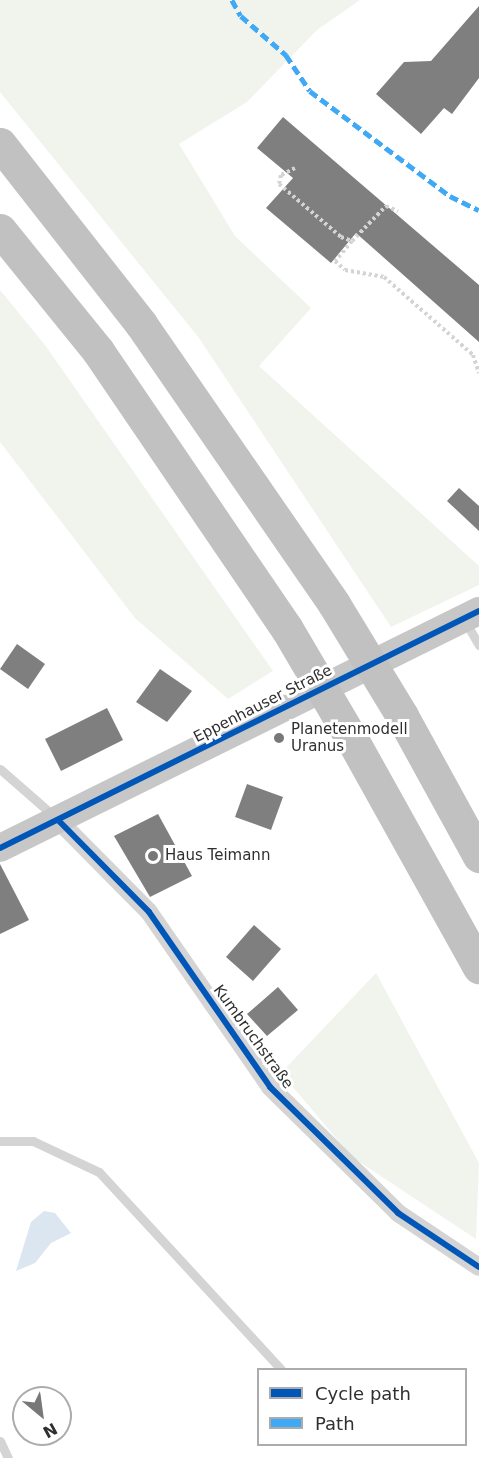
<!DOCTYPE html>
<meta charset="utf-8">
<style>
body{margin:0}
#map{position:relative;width:479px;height:1458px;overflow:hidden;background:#fff;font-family:"DejaVu Sans",sans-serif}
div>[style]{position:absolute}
.green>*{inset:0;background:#f0f4ed}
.water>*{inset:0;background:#dbe6f0}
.building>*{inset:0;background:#7f7f7f}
.path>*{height:4px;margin-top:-2px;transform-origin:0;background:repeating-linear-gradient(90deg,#d4d4d4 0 3px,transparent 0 6px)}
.service>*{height:9px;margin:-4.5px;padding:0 4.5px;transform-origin:4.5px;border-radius:4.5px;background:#d4d4d4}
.minor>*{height:18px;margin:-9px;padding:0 9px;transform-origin:9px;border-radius:9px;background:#d4d4d4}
.primary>*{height:28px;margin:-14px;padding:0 14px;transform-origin:14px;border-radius:14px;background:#c7c7c7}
.motorway>*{height:33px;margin:-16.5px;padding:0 16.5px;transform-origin:16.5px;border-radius:16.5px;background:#c1c1c1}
.motorway-bridge>*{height:33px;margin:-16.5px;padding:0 16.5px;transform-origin:16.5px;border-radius:16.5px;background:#c1c1c1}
.quiet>*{height:4.5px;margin-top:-2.25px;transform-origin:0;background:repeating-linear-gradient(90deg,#3fa9f5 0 9px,transparent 0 13.5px)}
.cycleway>*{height:6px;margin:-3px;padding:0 3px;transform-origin:3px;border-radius:3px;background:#0057b8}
.dots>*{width:16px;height:16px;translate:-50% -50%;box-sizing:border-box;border:3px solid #fff;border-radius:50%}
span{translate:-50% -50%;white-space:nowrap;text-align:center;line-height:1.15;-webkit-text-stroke:6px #fff;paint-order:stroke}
.street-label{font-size:15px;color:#2f2f2f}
.poi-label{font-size:15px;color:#2f2f2f}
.left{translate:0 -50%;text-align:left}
.legend{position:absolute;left:257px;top:1368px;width:210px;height:78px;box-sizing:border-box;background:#fff;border:2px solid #acacac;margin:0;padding:8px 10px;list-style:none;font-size:18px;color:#2f2f2f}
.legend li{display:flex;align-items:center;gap:12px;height:30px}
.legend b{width:30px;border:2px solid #acacac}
.north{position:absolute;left:12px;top:1386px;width:60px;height:60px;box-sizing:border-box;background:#fff;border:2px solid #acacac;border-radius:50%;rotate:151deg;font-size:16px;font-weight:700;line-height:24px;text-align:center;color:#2f2f2f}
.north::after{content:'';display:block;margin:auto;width:21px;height:27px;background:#787878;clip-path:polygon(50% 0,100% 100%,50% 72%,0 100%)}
</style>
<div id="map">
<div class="green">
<i style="clip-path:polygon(0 0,360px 0,317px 30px,247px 102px,179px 144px,235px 236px,311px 308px,259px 366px,479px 566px,479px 585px,391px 627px,199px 338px,0 92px)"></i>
<i style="clip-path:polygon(0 290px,45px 345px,273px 671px,228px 699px,135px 618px,0 442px)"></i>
<i style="clip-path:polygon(376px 973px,479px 1163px,476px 1239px,352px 1157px,281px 1073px)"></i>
</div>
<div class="water">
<i style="clip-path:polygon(44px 1211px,55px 1213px,71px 1233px,51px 1243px,35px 1263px,16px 1271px,31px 1222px)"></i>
</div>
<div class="building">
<i style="clip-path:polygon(479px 6px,479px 78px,452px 114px,444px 108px,421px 134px,376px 94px,404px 62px,431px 61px)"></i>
<i style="clip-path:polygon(283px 117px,479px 285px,479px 342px,356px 233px,331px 263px,266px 208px,293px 178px,257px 148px)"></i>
<i style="clip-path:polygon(459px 488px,479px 506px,479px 531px,447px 501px)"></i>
<i style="clip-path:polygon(17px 644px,45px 664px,28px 689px,0 669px)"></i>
<i style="clip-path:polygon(160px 669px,192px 691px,167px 722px,136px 702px)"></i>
<i style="clip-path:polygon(107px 708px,123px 740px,61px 771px,45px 739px)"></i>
<i style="clip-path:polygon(247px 784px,283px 797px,271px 830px,235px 817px)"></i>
<i style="clip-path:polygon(158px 814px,192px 876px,150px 897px,114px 836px)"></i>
<i style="clip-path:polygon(0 864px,29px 920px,0 934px)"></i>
<i style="clip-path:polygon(254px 925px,281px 949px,253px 981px,226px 957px)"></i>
<i style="clip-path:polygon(278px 987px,298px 1010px,267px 1036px,247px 1014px)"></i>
</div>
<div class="path">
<i style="left:295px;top:168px;width:16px;rotate:153deg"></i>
<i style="left:281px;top:175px;width:9px;rotate:103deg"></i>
<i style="left:279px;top:184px;width:82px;rotate:40.5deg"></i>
<i style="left:341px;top:237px;width:12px;rotate:20deg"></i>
<i style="left:352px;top:241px;width:49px;rotate:-45.8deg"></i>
<i style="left:386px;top:206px;width:13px;rotate:23deg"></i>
<i style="left:352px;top:241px;width:26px;rotate:130deg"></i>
<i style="left:335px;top:261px;width:13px;rotate:42deg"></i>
<i style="left:345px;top:270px;width:40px;rotate:10deg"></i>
<i style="left:384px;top:277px;width:118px;rotate:41.2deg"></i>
<i style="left:473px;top:355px;width:19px;rotate:72deg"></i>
</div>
<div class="service">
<i style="left:465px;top:621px;width:28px;rotate:60deg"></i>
<i style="left:0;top:769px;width:73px;rotate:41.1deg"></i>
<i style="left:0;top:1141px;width:33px"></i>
<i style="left:33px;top:1141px;width:73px;rotate:25.2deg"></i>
<i style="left:99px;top:1172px;width:268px;rotate:47.3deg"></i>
<i style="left:0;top:1441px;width:19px;rotate:65deg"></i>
</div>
<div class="minor">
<i style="left:58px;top:820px;width:129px;rotate:45.3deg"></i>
<i style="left:149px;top:912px;width:213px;rotate:55.3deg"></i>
<i style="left:270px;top:1087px;width:180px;rotate:44.5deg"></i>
<i style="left:398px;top:1213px;width:97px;rotate:33.7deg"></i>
</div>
<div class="primary">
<i style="left:0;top:848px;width:534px;rotate:-26.33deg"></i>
</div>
<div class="motorway">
<i style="left:0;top:144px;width:229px;rotate:51.9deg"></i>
<i style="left:141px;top:324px;width:340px;rotate:55.4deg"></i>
<i style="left:0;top:230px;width:156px;rotate:51deg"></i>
<i style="left:98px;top:351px;width:336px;rotate:55.8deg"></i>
<i style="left:402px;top:716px;width:160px;rotate:61.2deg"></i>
<i style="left:353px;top:741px;width:259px;rotate:60.9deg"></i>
</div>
<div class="motorway-bridge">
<i style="left:334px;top:604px;width:131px;rotate:58.7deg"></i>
<i style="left:287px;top:629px;width:130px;rotate:59.5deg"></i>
</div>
<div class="quiet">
<i style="left:232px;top:0;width:18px;rotate:61deg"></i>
<i style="left:241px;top:16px;width:60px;rotate:40.9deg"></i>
<i style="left:286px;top:55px;width:43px;rotate:56.3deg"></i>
<i style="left:310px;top:91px;width:175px;rotate:36.9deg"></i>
<i style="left:450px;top:196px;width:32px;rotate:26deg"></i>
</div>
<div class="cycleway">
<i style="left:58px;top:820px;width:129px;rotate:45.3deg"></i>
<i style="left:149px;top:912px;width:213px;rotate:55.3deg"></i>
<i style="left:270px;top:1087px;width:180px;rotate:44.5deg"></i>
<i style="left:398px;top:1213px;width:97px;rotate:33.7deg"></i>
<i style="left:0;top:848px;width:534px;rotate:-26.33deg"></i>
</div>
<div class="dots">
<i style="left:279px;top:738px;background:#787878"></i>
<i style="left:153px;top:856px;background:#787878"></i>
</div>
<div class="street-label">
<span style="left:263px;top:704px;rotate:-27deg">Eppenhauser Straße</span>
<span style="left:253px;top:1037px;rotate:54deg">Kumbruchstraße</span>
</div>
<div class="poi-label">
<span class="left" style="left:291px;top:738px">Planetenmodell<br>Uranus</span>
<span class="left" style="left:165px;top:856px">Haus Teimann</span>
</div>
<ul class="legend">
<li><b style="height:8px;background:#0057b8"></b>Cycle path</li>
<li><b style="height:8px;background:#3fa9f5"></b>Path</li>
</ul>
<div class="north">N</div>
</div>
